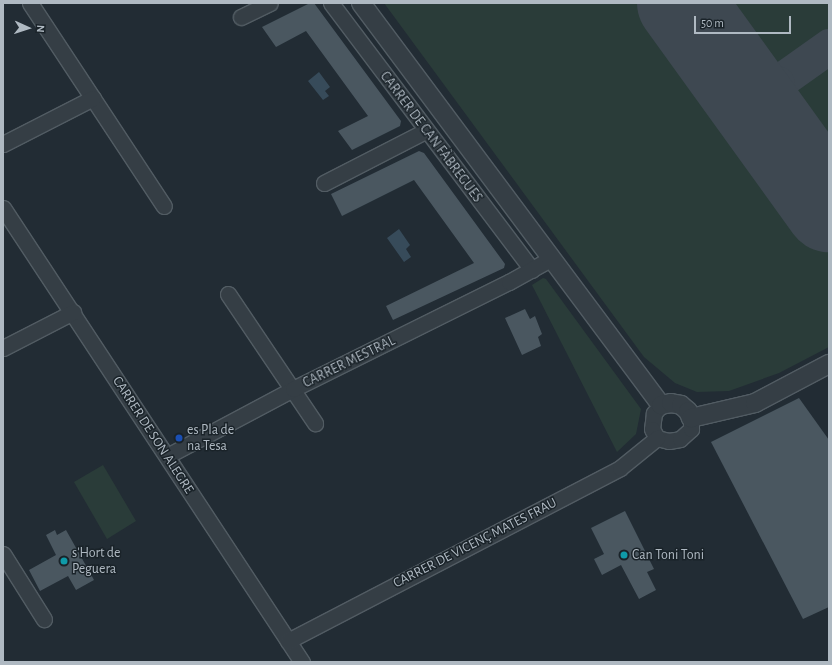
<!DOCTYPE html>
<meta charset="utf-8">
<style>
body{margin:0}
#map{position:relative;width:832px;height:665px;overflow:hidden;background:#222c34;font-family:"Alegreya Sans",sans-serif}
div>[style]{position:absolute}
.green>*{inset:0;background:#2a3c39}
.water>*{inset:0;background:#374b5a}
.taxiway>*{height:35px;margin:-17.5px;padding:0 17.5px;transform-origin:17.5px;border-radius:17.5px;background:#3e4851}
.runway>*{height:88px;margin:-44px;padding:0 44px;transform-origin:44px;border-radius:44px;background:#3e4851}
.building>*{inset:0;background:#4a5760}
.roads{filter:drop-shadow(1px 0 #525c63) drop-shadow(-1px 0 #525c63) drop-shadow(0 1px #525c63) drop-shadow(0 -1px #525c63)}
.minor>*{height:15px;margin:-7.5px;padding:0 7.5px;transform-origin:7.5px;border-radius:7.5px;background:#353e45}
.tertiary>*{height:18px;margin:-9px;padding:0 9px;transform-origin:9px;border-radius:9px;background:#353e45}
.dots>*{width:11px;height:11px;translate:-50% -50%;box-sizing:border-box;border:2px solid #1a2329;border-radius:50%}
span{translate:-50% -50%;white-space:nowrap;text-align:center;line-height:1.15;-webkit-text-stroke:3px #1a2329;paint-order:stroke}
.street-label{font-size:14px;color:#afb9c2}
.poi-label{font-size:14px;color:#afb9c2}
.left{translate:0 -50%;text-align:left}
.frame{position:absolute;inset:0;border:4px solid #afb9c2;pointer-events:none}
.north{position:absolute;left:8px;top:8px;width:40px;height:40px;-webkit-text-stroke:3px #1a2329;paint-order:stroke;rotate:93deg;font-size:11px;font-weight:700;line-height:16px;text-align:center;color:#afb9c2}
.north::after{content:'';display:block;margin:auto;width:14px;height:18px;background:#afb9c2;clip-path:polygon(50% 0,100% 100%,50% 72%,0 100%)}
.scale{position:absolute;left:694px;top:16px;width:97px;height:18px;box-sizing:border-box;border:2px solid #afb9c2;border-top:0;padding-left:5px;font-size:12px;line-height:14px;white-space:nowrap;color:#afb9c2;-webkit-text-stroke:3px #1a2329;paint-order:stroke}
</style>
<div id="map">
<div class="green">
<i style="clip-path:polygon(384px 3px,654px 3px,829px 248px,829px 347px,779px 373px,729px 391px,697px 392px,675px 383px,644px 357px)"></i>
<i style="clip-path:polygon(709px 3px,829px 3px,829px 33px,783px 65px,769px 67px,748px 57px)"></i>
<i style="clip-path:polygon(829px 58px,829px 171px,792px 118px,790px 103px,792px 89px,799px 80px)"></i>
<i style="clip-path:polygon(543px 278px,546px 279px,641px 409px,636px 434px,617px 452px,532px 285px)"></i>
<i style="clip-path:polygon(103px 465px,136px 521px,107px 539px,74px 482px)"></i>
</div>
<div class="water">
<i style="clip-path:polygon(319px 72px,330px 87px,325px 91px,329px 96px,323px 100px,308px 81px)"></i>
<i style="clip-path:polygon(399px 229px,410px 245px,406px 249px,411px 257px,404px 262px,387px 238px)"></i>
</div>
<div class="taxiway">
<i style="left:732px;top:72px;width:13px;rotate:42deg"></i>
<i style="left:742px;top:81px;width:9px;rotate:18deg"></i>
<i style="left:751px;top:84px;width:26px;rotate:-2deg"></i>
<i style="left:777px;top:83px;width:64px;rotate:-35.4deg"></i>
<i style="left:777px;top:83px;width:21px;rotate:115deg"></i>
<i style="left:768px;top:102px;width:18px;rotate:84deg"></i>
<i style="left:770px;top:120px;width:103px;rotate:55.2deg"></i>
</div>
<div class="runway">
<i style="left:681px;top:3px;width:253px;rotate:54.2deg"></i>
</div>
<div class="building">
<i style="clip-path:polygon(310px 3px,314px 3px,401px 121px,400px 126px,352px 150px,338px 131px,368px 116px,306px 31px,276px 47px,262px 27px)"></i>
<i style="clip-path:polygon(419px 151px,424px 153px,505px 264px,504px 268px,393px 320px,386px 306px,474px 263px,414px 180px,342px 216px,331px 194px)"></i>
<i style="clip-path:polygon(525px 309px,530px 319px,535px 316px,542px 334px,538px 337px,541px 346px,522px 355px,505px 318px)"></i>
<i style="clip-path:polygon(799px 398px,829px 440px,829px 607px,803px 619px,711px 442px)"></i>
<i style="clip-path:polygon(625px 511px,654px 569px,647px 572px,656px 590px,639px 599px,621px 565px,602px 575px,594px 559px,604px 554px,591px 528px)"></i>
<i style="clip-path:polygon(55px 530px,57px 535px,66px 530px,94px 580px,76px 590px,68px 576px,40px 591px,29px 570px,56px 555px,46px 535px)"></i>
</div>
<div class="roads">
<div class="minor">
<i style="left:30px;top:3px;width:243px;rotate:56.6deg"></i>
<i style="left:331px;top:3px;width:334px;rotate:53deg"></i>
<i style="left:241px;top:17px;width:32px;rotate:-26deg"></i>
<i style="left:3px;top:144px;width:101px;rotate:-27.1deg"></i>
<i style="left:324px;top:183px;width:114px;rotate:-27.2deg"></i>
<i style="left:3px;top:208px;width:544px;rotate:56.63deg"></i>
<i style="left:228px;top:294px;width:156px;rotate:56deg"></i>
<i style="left:3px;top:348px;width:79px;rotate:-27.2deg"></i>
<i style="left:661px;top:405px;width:11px;rotate:131deg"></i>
<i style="left:654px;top:413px;width:16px;rotate:97deg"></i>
<i style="left:652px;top:429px;width:10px;rotate:61deg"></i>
<i style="left:657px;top:438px;width:12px;rotate:14deg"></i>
<i style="left:669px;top:441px;width:11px;rotate:-10deg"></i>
<i style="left:680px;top:439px;width:15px;rotate:-42deg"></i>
<i style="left:691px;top:429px;width:11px;rotate:-90deg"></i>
<i style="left:167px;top:456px;width:143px;rotate:-28deg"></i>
<i style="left:293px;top:389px;width:241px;rotate:-26.4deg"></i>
<i style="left:509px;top:282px;width:49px;rotate:-29.2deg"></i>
<i style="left:3px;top:554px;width:77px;rotate:57.8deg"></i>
<i style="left:288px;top:641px;width:374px;rotate:-27.5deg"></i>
<i style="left:620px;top:468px;width:48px;rotate:-39deg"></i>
</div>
<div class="tertiary">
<i style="left:361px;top:3px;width:502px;rotate:53.27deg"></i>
<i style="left:661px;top:405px;width:10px;rotate:-11deg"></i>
<i style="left:671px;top:403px;width:10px;rotate:11deg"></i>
<i style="left:681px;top:405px;width:9px;rotate:41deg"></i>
<i style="left:688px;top:411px;width:8px;rotate:67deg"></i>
<i style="left:691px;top:418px;width:66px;rotate:-13.2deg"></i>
<i style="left:755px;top:403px;width:84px;rotate:-27.8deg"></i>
</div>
</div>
<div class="dots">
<i style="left:179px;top:438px;background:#1a4fb4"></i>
<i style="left:624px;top:555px;background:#0f9aa8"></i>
<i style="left:64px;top:561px;background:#0f9aa8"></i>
</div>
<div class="street-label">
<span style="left:431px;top:137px;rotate:53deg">CARRER DE CAN FÀBREGUES</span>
<span style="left:349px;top:362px;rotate:-26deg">CARRER MESTRAL</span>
<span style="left:153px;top:435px;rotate:57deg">CARRER DE SON ALEGRE</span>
<span style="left:475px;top:543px;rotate:-27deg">CARRER DE VICENÇ MATES FRAU</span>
</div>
<div class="poi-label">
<span class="left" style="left:187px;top:438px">es Pla de<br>na Tesa</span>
<span class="left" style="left:72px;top:561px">s'Hort de<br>Peguera</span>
<span class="left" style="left:632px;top:555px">Can Toni Toni</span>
</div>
<div class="frame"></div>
<div class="north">N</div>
<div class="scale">50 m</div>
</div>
